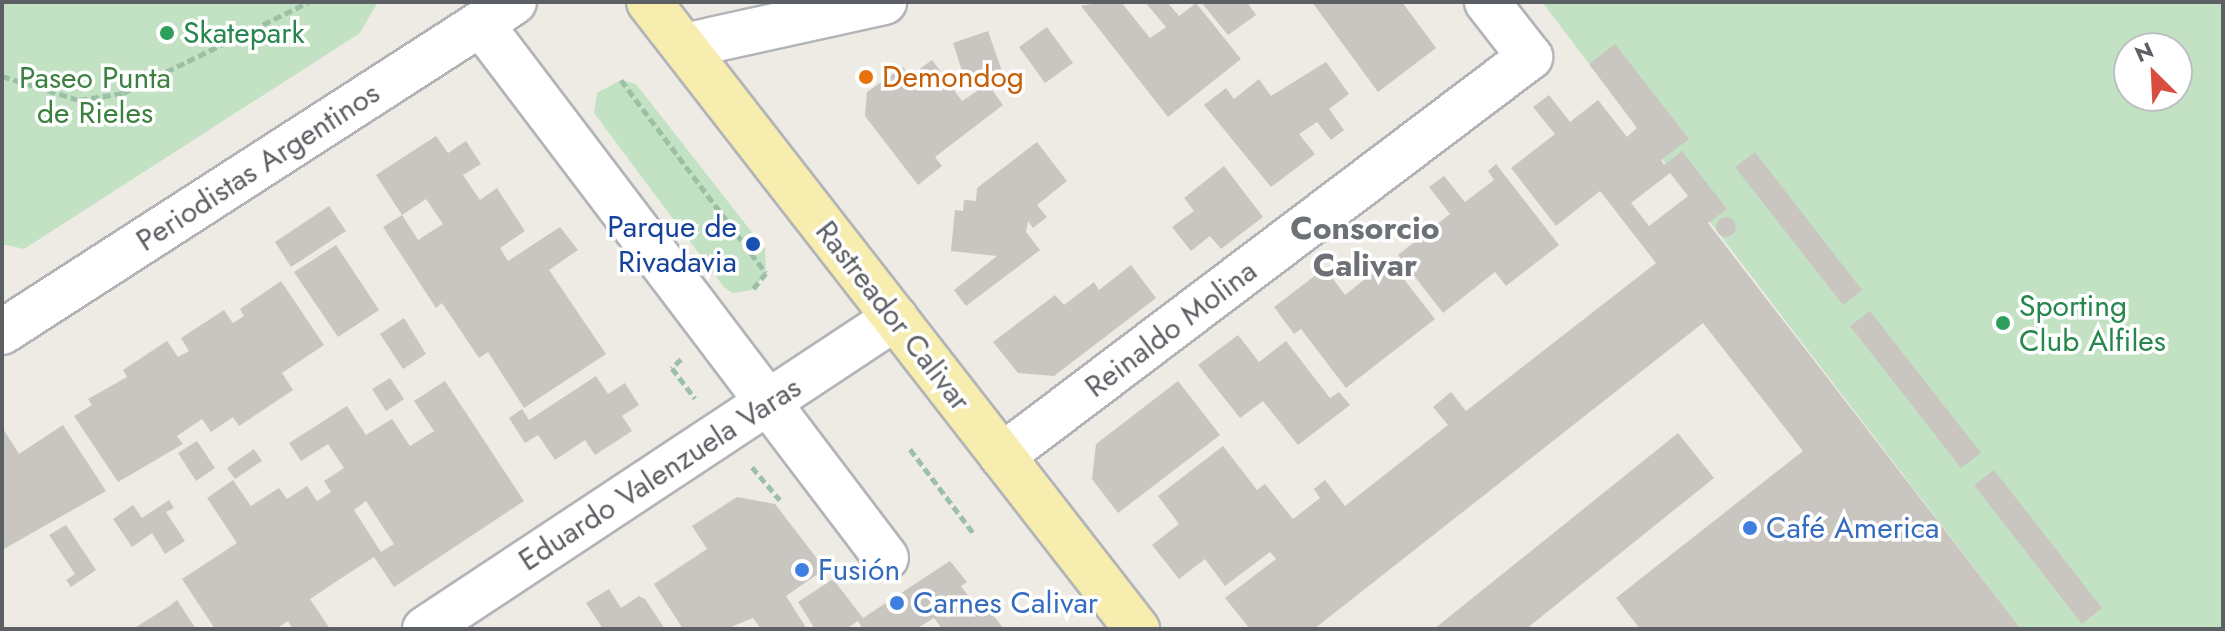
<!DOCTYPE html>
<meta charset="utf-8">
<style>
body{margin:0}
#map{position:relative;width:2225px;height:631px;overflow:hidden;background:#edebe4;font-family:Jost,sans-serif}
div>[style]{position:absolute}
.green>*{inset:0;background:#c3e2c4}
.building>*{inset:0;background:#c9c6c1}
.round{border-radius:50%}
.path>*{height:5px;margin-top:-2.5px;transform-origin:0;background:repeating-linear-gradient(90deg,#9cc0a6 0 8px,transparent 0 12px)}
.roads{filter:drop-shadow(2px 0 #b2b4b8) drop-shadow(-2px 0 #b2b4b8) drop-shadow(0 2px #b2b4b8) drop-shadow(0 -2px #b2b4b8)}
.minor>*{height:44px;margin:-22px;padding:0 22px;transform-origin:22px;border-radius:22px;background:#fff}
.major>*{height:44px;margin:-22px;padding:0 22px;transform-origin:22px;border-radius:22px;background:#f7edaf}
.dots>*{width:22px;height:22px;translate:-50% -50%;box-sizing:border-box;border:4px solid #fff;border-radius:50%}
span{translate:-50% -50%;white-space:nowrap;text-align:center;line-height:1.15;-webkit-text-stroke:7px #fff;paint-order:stroke}
.leisure-label{font-size:30px;color:#27864d}
.left{translate:0 -50%;text-align:left}
.food-label{font-size:30px;color:#c56008}
.park-label{font-size:30px;color:#3d8141}
.street-label{font-size:30px;color:#5c5f63}
.transit-label{font-size:30px;color:#164399}
.right{translate:-100% -50%;text-align:right}
.shop-label{font-size:30px;color:#366cbe}
.neighbourhood-label{font-size:32px;color:#6d7175;font-weight:700}
.frame{position:absolute;inset:0;border:4px solid #5c5f63;pointer-events:none}
.north{position:absolute;left:2113px;top:32px;width:80px;height:80px;box-sizing:border-box;background:#fff;border:2px solid #bebfc1;border-radius:50%;rotate:336deg;font-size:22px;font-weight:700;line-height:32px;text-align:center;color:#5c5f63}
.north::after{content:'';display:block;margin:auto;width:28px;height:36px;background:#d94d3f;clip-path:polygon(50% 0,100% 100%,50% 72%,0 100%)}
</style>
<div id="map">
<div class="green">
<i style="clip-path:polygon(2px 2px,378px 2px,360px 33px,24px 249px,2px 244px)"></i>
<i style="clip-path:polygon(evenodd,1542px 2px,2223px 2px,2223px 629px,2021px 629px,1542px 2px,2129px 48px,2177px 48px,2177px 96px,2129px 96px,2129px 48px)"></i>
<i style="clip-path:polygon(621px 80px,636px 84px,765px 249px,766px 273px,752px 290px,733px 293px,724px 287px,594px 113px,597px 93px)"></i>
</div>
<div class="building">
<i style="clip-path:polygon(1102px 2px,1121px 2px,1150px 38px,1166px 27px,1145px 2px,1167px 2px,1179px 16px,1196px 3px,1241px 59px,1168px 117px,1081px 6px)"></i>
<i style="clip-path:polygon(1201px 2px,1247px 2px,1256px 15px,1228px 35px)"></i>
<i style="clip-path:polygon(1312px 2px,1402px 2px,1436px 48px,1378px 92px)"></i>
<i style="clip-path:polygon(1047px 27px,1073px 63px,1045px 83px,1019px 47px)"></i>
<i style="clip-path:polygon(988px 31px,1002px 71px,966px 83px,953px 43px)"></i>
<i style="clip-path:polygon(evenodd,1615px 44px,1689px 139px,1661px 160px,1664px 165px,1682px 151px,1727px 209px,1708px 223px,2021px 629px,1640px 629px,1616px 598px,1803px 451px,1703px 323px,1314px 629px,1250px 629px,1225px 598px,1276px 559px,1270px 552px,1225px 586px,1205px 559px,1179px 579px,1152px 545px,1179px 524px,1158px 496px,1223px 446px,1257px 490px,1265px 484px,1293px 519px,1320px 498px,1314px 489px,1325px 480px,1345px 506px,1448px 425px,1433px 407px,1451px 392px,1466px 411px,1656px 263px,1600px 191px,1556px 226px,1511px 168px,1555px 134px,1533px 107px,1549px 95px,1570px 122px,1598px 100px,1627px 137px,1637px 128px,1589px 64px,1615px 44px,1670px 173px,1688px 196px,1649px 226px,1631px 203px,1670px 173px)"></i>
<i style="clip-path:polygon(932px 60px,962px 101px,988px 84px,1003px 105px,935px 157px,942px 166px,918px 185px,865px 116px,867px 92px,903px 67px,910px 76px)"></i>
<i style="clip-path:polygon(1326px 62px,1349px 94px,1329px 109px,1344px 130px,1331px 140px,1317px 122px,1299px 134px,1315px 154px,1271px 187px,1204px 105px,1226px 88px,1234px 99px,1259px 79px,1271px 96px)"></i>
<i style="clip-path:polygon(436px 136px,448px 153px,466px 141px,481px 164px,463px 175px,480px 200px,497px 188px,525px 231px,500px 248px,508px 261px,560px 227px,578px 250px,549px 270px,606px 354px,524px 408px,488px 352px,479px 358px,442px 303px,436px 308px,383px 227px,402px 215px,418px 240px,443px 224px,426px 199px,402px 215px,376px 175px)"></i>
<i style="clip-path:polygon(1037px 142px,1067px 181px,1037px 205px,1047px 217px,1033px 228px,1028px 221px,1026px 232px,1040px 250px,966px 306px,954px 290px,997px 256px,951px 251px,955px 210px,963px 211px,964px 200px,976px 201px,977px 188px)"></i>
<i style="clip-path:polygon(1755px 152px,1862px 290px,1843px 305px,1735px 167px)"></i>
<i style="clip-path:polygon(1496px 164px,1559px 245px,1506px 286px,1495px 272px,1443px 313px,1398px 255px,1450px 214px,1429px 187px,1444px 176px,1465px 202px,1494px 180px,1488px 171px)"></i>
<i style="clip-path:polygon(1224px 166px,1263px 217px,1221px 249px,1210px 236px,1191px 251px,1172px 227px,1194px 211px,1184px 198px)"></i>
<i style="clip-path:polygon(329px 206px,346px 231px,291px 267px,275px 242px)"></i>
<i class="round" style="left:1716px;top:217px;width:20px;height:20px"></i>
<i style="clip-path:polygon(336px 245px,379px 310px,338px 337px,294px 272px)"></i>
<i style="clip-path:polygon(1389px 260px,1435px 319px,1346px 388px,1301px 329px,1294px 334px,1274px 307px,1325px 268px,1345px 295px)"></i>
<i style="clip-path:polygon(1131px 265px,1156px 298px,1054px 376px,1018px 373px,993px 342px,1055px 295px,1064px 305px,1094px 282px,1099px 290px)"></i>
<i style="clip-path:polygon(281px 281px,324px 345px,282px 373px,293px 390px,239px 426px,233px 417px,211px 432px,202px 419px,177px 436px,183px 444px,118px 482px,74px 416px,92px 405px,88px 399px,127px 377px,123px 370px,167px 341px,178px 357px,189px 351px,181px 338px,224px 310px,233px 323px,244px 316px,240px 309px)"></i>
<i style="clip-path:polygon(1870px 311px,1981px 453px,1961px 468px,1850px 326px)"></i>
<i style="clip-path:polygon(404px 318px,426px 354px,403px 369px,380px 334px)"></i>
<i style="clip-path:polygon(1238px 335px,1259px 362px,1286px 341px,1330px 398px,1339px 392px,1350px 405px,1298px 445px,1263px 401px,1240px 418px,1198px 365px)"></i>
<i style="clip-path:polygon(596px 376px,608px 394px,625px 383px,639px 405px,622px 416px,632px 431px,595px 455px,585px 440px,555px 460px,538px 435px,525px 443px,509px 418px,522px 409px,529px 420px)"></i>
<i style="clip-path:polygon(390px 378px,404px 399px,386px 411px,372px 389px)"></i>
<i style="clip-path:polygon(evenodd,445px 381px,524px 501px,394px 587px,374px 557px,340px 579px,310px 599px,330px 629px,293px 629px,288px 621px,276px 629px,215px 629px,182px 579px,237px 543px,207px 498px,233px 480px,251px 506px,279px 488px,287px 499px,307px 486px,317px 501px,331px 492px,324px 481px,344px 468px,328px 444px,301px 461px,289px 443px,347px 406px,366px 435px,392px 419px,410px 446px,434px 431px,414px 401px,445px 381px,366px 501px,394px 544px,381px 552px,354px 510px,366px 501px)"></i>
<i style="clip-path:polygon(1178px 381px,1220px 435px,1118px 513px,1092px 479px,1096px 444px)"></i>
<i style="clip-path:polygon(63px 425px,106px 491px,2px 550px,2px 427px,19px 454px)"></i>
<i style="clip-path:polygon(1678px 433px,1714px 478px,1526px 629px,1434px 629px)"></i>
<i style="clip-path:polygon(197px 441px,215px 468px,196px 481px,178px 453px)"></i>
<i style="clip-path:polygon(254px 449px,262px 461px,235px 479px,227px 468px)"></i>
<i style="clip-path:polygon(1994px 470px,2102px 608px,2082px 624px,1974px 485px)"></i>
<i style="clip-path:polygon(737px 497px,775px 504px,825px 569px,786px 596px,807px 629px,761px 629px,753px 618px,726px 629px,683px 629px,654px 584px,707px 549px,692px 526px)"></i>
<i style="clip-path:polygon(169px 500px,174px 508px,166px 512px,185px 541px,165px 554px,152px 533px,132px 547px,113px 519px,133px 505px,142px 518px)"></i>
<i style="clip-path:polygon(66px 525px,96px 570px,71px 587px,66px 580px,75px 574px,49px 535px)"></i>
<i style="clip-path:polygon(950px 561px,967px 582px,961px 586px,975px 605px,982px 601px,1004px 629px,942px 629px,934px 618px,916px 629px,863px 629px,858px 621px,846px 629px,815px 629px,798px 602px,833px 579px,863px 618px)"></i>
<i style="clip-path:polygon(609px 589px,621px 608px,639px 596px,645px 599px,665px 629px,603px 629px,586px 603px)"></i>
<i style="clip-path:polygon(177px 600px,196px 629px,133px 629px,171px 605px)"></i>
</div>
<div class="path">
<i style="left:2px;top:76px;width:81px;rotate:17.3deg"></i>
<i style="left:79px;top:100px;width:45px;rotate:-9deg"></i>
<i style="left:123px;top:93px;width:207px;rotate:-26.1deg"></i>
<i style="left:621px;top:80px;width:241px;rotate:53.1deg"></i>
<i style="left:766px;top:273px;width:22px;rotate:129deg"></i>
<i style="left:681px;top:359px;width:13px;rotate:135deg"></i>
<i style="left:672px;top:368px;width:38px;rotate:53deg"></i>
<i style="left:910px;top:449px;width:106px;rotate:53deg"></i>
<i style="left:752px;top:467px;width:43px;rotate:49.7deg"></i>
</div>
<div class="roads">
<div class="minor">
<i style="left:481px;top:24px;width:670px;rotate:52.82deg"></i>
<i style="left:684px;top:46px;width:205px;rotate:-12.4deg"></i>
<i style="left:2px;top:332px;width:609px;rotate:-32.8deg"></i>
<i style="left:1002px;top:456px;width:662px;rotate:-37.08deg"></i>
<i style="left:1530px;top:57px;width:70px;rotate:-128deg"></i>
<i style="left:425px;top:629px;width:564px;rotate:-33.49deg"></i>
</div>
<div class="major">
<i style="left:649px;top:2px;width:795px;rotate:52.11deg"></i>
</div>
</div>
<div class="dots">
<i style="left:167px;top:33px;background:#2e9e5b"></i>
<i style="left:866px;top:77px;background:#e8710a"></i>
<i style="left:753px;top:244px;background:#1a4fb4"></i>
<i style="left:2003px;top:323px;background:#2e9e5b"></i>
<i style="left:1750px;top:528px;background:#3f7fe0"></i>
<i style="left:802px;top:570px;background:#3f7fe0"></i>
<i style="left:897px;top:603px;background:#3f7fe0"></i>
</div>
<div class="leisure-label">
<span class="left" style="left:183px;top:33px">Skatepark</span>
<span class="left" style="left:2019px;top:323px">Sporting<br>Club Alfiles</span>
</div>
<div class="food-label">
<span class="left" style="left:882px;top:77px">Demondog</span>
</div>
<div class="park-label">
<span style="left:95px;top:95px">Paseo Punta<br>de Rieles</span>
</div>
<div class="street-label">
<span style="left:258px;top:167px;rotate:-33deg">Periodistas Argentinos</span>
<span style="left:893px;top:316px;rotate:52deg">Rastreador Calivar</span>
<span style="left:1171px;top:329px;rotate:-37deg">Reinaldo Molina</span>
<span style="left:660px;top:474px;rotate:-33deg">Eduardo Valenzuela Varas</span>
</div>
<div class="transit-label">
<span class="right" style="left:737px;top:244px">Parque de<br>Rivadavia</span>
</div>
<div class="shop-label">
<span class="left" style="left:1766px;top:528px">Café America</span>
<span class="left" style="left:818px;top:570px">Fusión</span>
<span class="left" style="left:913px;top:603px">Carnes Calivar</span>
</div>
<div class="neighbourhood-label">
<span style="left:1365px;top:247px">Consorcio<br>Calivar</span>
</div>
<div class="frame"></div>
<div class="north">N</div>
</div>
